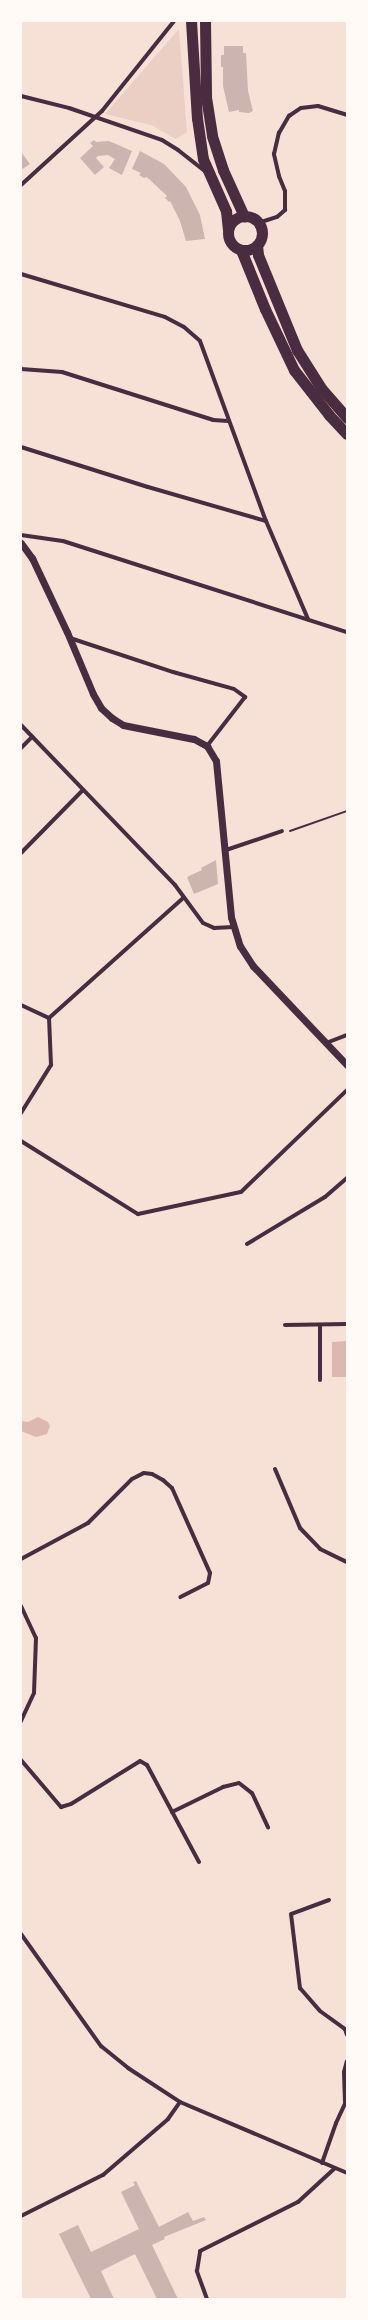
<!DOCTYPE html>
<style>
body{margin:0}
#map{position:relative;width:368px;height:2320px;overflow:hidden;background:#f7e1d7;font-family:"Source Sans 3",sans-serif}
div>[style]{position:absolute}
.green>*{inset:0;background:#ebcfc5}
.water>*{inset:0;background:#dcb8b0}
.building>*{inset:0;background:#ccb4b1}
.path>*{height:2px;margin:-1px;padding:0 1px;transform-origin:1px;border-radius:1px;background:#4a2c40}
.minor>*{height:4px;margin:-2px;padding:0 2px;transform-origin:2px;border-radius:2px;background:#4a2c40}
.tertiary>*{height:7px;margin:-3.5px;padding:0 3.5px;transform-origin:3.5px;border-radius:3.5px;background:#4a2c40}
.trunk>*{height:11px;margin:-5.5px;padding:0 5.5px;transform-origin:5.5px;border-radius:5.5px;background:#4a2c40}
.trunk>.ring{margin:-5.5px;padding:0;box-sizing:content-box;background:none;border:11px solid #4a2c40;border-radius:50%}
span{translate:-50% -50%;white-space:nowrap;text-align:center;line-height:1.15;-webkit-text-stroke:3px #fffaf5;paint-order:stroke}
.frame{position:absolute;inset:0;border:22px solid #fffaf5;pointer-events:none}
</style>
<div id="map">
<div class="green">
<i style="clip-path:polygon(179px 29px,187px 132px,176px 139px,151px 125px,105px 114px)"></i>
</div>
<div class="water">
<i style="clip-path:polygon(347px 1341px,346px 1377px,332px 1377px,332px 1342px)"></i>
<i style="clip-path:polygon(38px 1417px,48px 1422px,50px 1426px,47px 1434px,36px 1437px,21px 1431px,21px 1421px,28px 1422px)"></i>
</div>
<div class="building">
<i style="clip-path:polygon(224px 46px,243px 46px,243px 53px,246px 53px,248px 91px,253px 111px,249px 113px,239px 112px,239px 110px,229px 112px,223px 86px,223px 67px,221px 67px,221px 55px,224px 55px)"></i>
<i style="clip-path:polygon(94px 140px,96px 142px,109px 141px,132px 151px,122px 175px,109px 168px,115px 159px,108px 155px,98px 156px,96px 158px,104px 167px,95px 175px,80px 158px,93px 146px,90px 143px)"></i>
<i style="clip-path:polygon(140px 151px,164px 164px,186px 187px,200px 215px,205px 239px,186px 241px,180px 221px,170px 201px,169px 202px,165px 198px,167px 196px,149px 179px,146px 177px,144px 178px,139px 175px,141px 173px,132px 169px)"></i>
<i style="clip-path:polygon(21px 152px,30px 164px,21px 170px)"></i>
<i style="clip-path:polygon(216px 860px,218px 884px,194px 894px,187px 877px,202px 870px,201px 868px)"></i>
<i style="clip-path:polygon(136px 2181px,159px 2227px,188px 2212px,193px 2221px,204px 2217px,206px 2220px,164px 2237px,165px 2239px,152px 2245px,178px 2299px,157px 2299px,135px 2254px,101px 2271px,114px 2299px,91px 2299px,59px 2234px,78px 2225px,91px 2252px,139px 2229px,121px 2192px,135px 2185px,133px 2182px)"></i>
</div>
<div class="path">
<i style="left:290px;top:831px;width:60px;rotate:-19.3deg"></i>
</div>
<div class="minor">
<i style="left:21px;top:96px;width:49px;rotate:14deg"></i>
<i style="left:69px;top:108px;width:98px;rotate:19deg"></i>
<i style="left:162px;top:140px;width:19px;rotate:32deg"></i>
<i style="left:178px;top:150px;width:33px;rotate:38deg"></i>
<i style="left:21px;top:185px;width:110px;rotate:-42.4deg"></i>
<i style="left:102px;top:111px;width:115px;rotate:-51.3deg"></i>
<i style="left:258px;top:223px;width:20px;rotate:-18deg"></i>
<i style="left:277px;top:217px;width:11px;rotate:-41deg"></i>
<i style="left:285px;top:210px;width:19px;rotate:-90deg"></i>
<i style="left:285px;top:191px;width:16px;rotate:-112deg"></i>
<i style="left:279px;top:176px;width:23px;rotate:-103deg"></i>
<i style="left:274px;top:154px;width:22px;rotate:-77deg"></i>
<i style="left:279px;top:133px;width:20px;rotate:-60deg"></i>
<i style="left:289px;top:116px;width:14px;rotate:-34deg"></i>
<i style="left:301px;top:108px;width:17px;rotate:-7deg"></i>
<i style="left:318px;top:106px;width:30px;rotate:17deg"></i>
<i style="left:21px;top:274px;width:150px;rotate:16.6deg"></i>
<i style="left:165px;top:317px;width:21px;rotate:28deg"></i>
<i style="left:184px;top:327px;width:21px;rotate:41deg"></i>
<i style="left:200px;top:341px;width:192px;rotate:69.9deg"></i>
<i style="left:266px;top:521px;width:107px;rotate:66.8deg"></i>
<i style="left:21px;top:369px;width:41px;rotate:4.2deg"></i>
<i style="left:62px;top:372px;width:158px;rotate:17.6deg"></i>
<i style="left:213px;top:420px;width:15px;rotate:4deg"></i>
<i style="left:21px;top:447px;width:133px;rotate:17.5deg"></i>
<i style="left:148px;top:487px;width:123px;rotate:16.1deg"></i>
<i style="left:21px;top:535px;width:42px;rotate:8.1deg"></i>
<i style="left:63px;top:541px;width:298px;rotate:17.8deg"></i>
<i style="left:70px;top:638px;width:108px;rotate:18.3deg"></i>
<i style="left:173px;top:672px;width:63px;rotate:15.6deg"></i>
<i style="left:234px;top:689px;width:14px;rotate:36deg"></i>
<i style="left:245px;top:697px;width:62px;rotate:127.8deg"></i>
<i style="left:21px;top:725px;width:222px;rotate:46.1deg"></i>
<i style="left:175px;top:885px;width:47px;rotate:53.6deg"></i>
<i style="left:203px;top:923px;width:12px;rotate:24deg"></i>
<i style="left:214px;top:928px;width:19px;rotate:-3deg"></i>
<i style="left:21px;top:748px;width:16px;rotate:-45deg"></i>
<i style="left:226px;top:850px;width:59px;rotate:-18.7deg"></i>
<i style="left:21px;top:853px;width:88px;rotate:-45.5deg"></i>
<i style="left:21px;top:1005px;width:31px;rotate:25deg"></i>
<i style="left:326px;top:1043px;width:22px;rotate:-21deg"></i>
<i style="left:21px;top:1113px;width:57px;rotate:-58deg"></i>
<i style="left:51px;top:1065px;width:47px;rotate:-92.4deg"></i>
<i style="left:49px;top:1018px;width:180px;rotate:-41.8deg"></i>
<i style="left:21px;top:1141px;width:138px;rotate:32deg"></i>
<i style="left:138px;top:1214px;width:105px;rotate:-12.1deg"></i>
<i style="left:241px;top:1192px;width:147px;rotate:-43.9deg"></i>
<i style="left:247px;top:1244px;width:91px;rotate:-31.1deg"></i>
<i style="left:325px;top:1197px;width:29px;rotate:-41deg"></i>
<i style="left:285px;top:1325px;width:62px;rotate:-0.9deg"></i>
<i style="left:320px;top:1325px;width:55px;rotate:90deg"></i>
<i style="left:275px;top:1469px;width:64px;rotate:67deg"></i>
<i style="left:300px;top:1528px;width:29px;rotate:46deg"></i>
<i style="left:320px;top:1549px;width:30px;rotate:26deg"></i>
<i style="left:21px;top:1559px;width:76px;rotate:-28.2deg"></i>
<i style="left:88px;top:1523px;width:62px;rotate:-45deg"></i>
<i style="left:132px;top:1479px;width:13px;rotate:-27deg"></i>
<i style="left:144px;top:1473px;width:8px;rotate:7deg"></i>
<i style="left:152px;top:1474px;width:13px;rotate:29deg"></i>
<i style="left:163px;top:1480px;width:12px;rotate:42deg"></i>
<i style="left:172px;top:1488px;width:93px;rotate:65.9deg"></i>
<i style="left:210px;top:1573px;width:10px;rotate:101deg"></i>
<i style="left:208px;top:1583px;width:31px;rotate:153deg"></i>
<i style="left:21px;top:1606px;width:35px;rotate:65deg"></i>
<i style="left:36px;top:1638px;width:55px;rotate:92.1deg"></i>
<i style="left:34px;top:1693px;width:31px;rotate:115deg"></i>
<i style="left:21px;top:1760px;width:62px;rotate:49.6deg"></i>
<i style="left:61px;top:1807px;width:10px;rotate:-17deg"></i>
<i style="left:71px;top:1804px;width:81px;rotate:-31.9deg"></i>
<i style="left:140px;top:1761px;width:8px;rotate:30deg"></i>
<i style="left:147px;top:1765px;width:110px;rotate:61.8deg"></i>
<i style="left:172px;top:1812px;width:57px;rotate:-26.1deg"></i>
<i style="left:223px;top:1787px;width:16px;rotate:-14deg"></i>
<i style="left:239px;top:1783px;width:16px;rotate:38deg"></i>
<i style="left:252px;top:1793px;width:38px;rotate:65deg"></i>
<i style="left:329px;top:1900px;width:40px;rotate:159.8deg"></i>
<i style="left:291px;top:1914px;width:75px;rotate:83.1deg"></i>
<i style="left:300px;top:1988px;width:30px;rotate:49deg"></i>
<i style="left:320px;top:2011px;width:31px;rotate:36deg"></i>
<i style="left:345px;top:2029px;width:6px;rotate:72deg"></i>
<i style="left:21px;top:1934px;width:138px;rotate:54.5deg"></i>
<i style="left:101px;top:2046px;width:35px;rotate:39deg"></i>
<i style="left:128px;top:2068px;width:62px;rotate:33.2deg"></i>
<i style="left:180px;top:2102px;width:181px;rotate:23deg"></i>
<i style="left:345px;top:2102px;width:30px;rotate:-92deg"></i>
<i style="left:344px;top:2072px;width:11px;rotate:-75deg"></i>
<i style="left:322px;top:2163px;width:42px;rotate:-70.7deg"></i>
<i style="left:336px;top:2123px;width:26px;rotate:-65deg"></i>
<i style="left:21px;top:2216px;width:92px;rotate:-26.6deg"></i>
<i style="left:103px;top:2175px;width:86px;rotate:-40.7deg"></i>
<i style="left:168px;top:2119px;width:21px;rotate:-55deg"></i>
<i style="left:207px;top:2299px;width:30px;rotate:-110deg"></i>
<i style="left:197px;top:2271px;width:20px;rotate:-81deg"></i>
<i style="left:200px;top:2251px;width:110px;rotate:-26.6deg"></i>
<i style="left:298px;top:2202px;width:50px;rotate:-42.6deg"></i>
</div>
<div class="tertiary">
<i style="left:21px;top:543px;width:19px;rotate:54deg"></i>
<i style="left:32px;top:558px;width:82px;rotate:64.7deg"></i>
<i style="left:67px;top:632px;width:67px;rotate:67.2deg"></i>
<i style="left:93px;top:694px;width:16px;rotate:60deg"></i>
<i style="left:101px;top:708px;width:15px;rotate:42deg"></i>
<i style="left:112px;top:718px;width:13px;rotate:32deg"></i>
<i style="left:123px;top:725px;width:72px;rotate:11.2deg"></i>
<i style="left:194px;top:739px;width:15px;rotate:28deg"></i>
<i style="left:207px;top:746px;width:17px;rotate:59deg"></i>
<i style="left:216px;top:761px;width:157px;rotate:84.5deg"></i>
<i style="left:231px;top:917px;width:30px;rotate:73deg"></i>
<i style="left:240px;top:946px;width:24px;rotate:57deg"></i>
<i style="left:253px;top:966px;width:137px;rotate:46.5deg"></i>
</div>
<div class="trunk">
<i style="left:191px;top:21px;width:97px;rotate:86.5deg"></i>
<i style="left:197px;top:118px;width:41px;rotate:81.7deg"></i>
<i style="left:203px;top:159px;width:57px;rotate:66.1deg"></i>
<i style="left:226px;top:211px;width:18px;rotate:84deg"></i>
<i style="left:205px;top:21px;width:76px;rotate:89.2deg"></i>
<i style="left:206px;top:97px;width:39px;rotate:81deg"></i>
<i style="left:212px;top:136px;width:36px;rotate:72deg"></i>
<i style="left:223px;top:170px;width:51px;rotate:65.5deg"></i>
<i class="ring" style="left:228px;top:216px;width:23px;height:23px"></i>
<i style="left:257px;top:245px;width:10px;rotate:84deg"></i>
<i style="left:258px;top:255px;width:103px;rotate:67.7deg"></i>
<i style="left:297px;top:350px;width:45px;rotate:57.7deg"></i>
<i style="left:321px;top:388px;width:40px;rotate:49deg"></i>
<i style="left:241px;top:250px;width:64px;rotate:67.9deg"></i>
<i style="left:265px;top:309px;width:68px;rotate:64.6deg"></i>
<i style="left:294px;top:370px;width:57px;rotate:52.1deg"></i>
<i style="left:329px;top:415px;width:26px;rotate:47deg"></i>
</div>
<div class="frame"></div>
</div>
